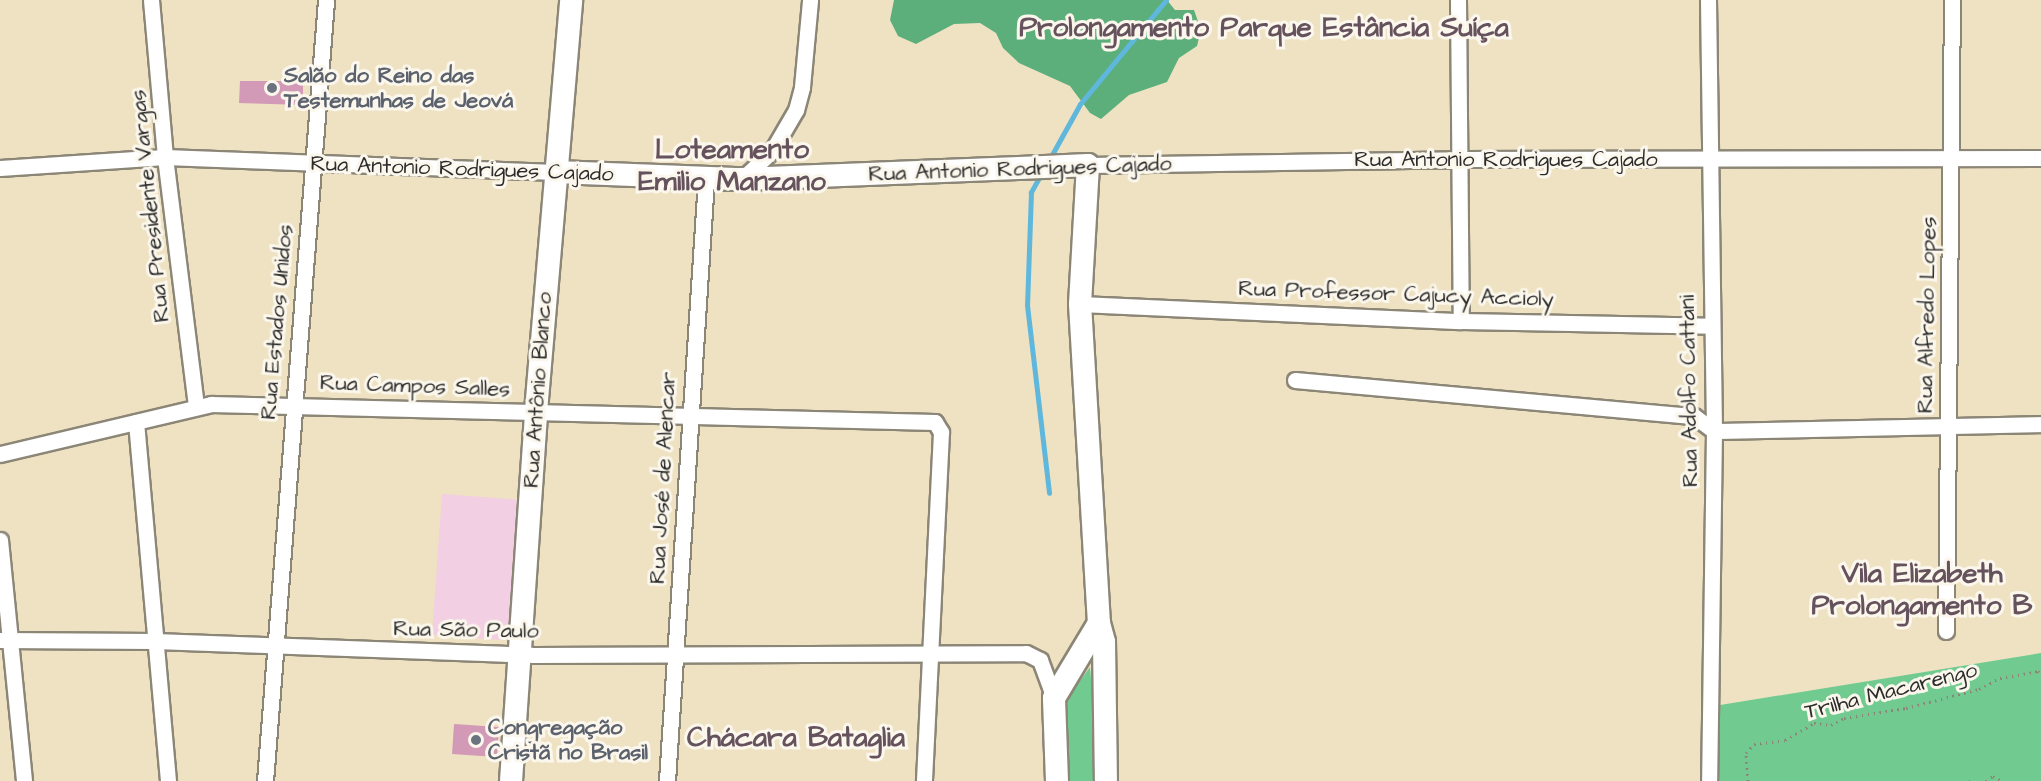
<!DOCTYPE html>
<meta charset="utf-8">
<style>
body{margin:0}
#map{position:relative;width:2041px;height:781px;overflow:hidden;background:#eee2c3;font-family:"Architects Daughter",sans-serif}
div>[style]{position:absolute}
.built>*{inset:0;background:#f2cfe2}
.green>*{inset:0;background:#71cb91}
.forest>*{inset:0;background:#5caf7b}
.stream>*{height:5px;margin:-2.5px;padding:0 2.5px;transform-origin:2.5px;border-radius:2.5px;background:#5fb7dc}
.building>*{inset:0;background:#d29ab6}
.path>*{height:3px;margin-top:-1.5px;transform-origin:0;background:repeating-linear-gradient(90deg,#8c8677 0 1.5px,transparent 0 6px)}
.roads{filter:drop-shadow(2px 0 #8c8677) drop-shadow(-2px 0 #8c8677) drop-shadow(0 2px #8c8677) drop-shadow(0 -2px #8c8677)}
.street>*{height:15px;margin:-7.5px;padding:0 7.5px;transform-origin:7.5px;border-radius:7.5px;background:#fff}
.secondary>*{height:22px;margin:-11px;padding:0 11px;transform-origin:11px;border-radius:11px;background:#fff}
.dots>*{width:16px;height:16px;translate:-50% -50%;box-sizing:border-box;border:3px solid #fbf7ec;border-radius:50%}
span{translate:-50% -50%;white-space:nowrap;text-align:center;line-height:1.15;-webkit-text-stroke:6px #fbf7ec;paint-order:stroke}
.worship-label{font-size:22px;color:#5b616d;font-weight:700}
.left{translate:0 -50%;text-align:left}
.street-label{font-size:22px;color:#2b2b2b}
.district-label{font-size:28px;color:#65525c;font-weight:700}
</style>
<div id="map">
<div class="built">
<i style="clip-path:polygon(442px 494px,522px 500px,512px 641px,432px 635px)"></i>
</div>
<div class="green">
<i style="clip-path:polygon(2041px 653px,2041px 781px,1714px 781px,1714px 706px)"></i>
<i style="clip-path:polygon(1090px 667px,1100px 781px,1065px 781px,1063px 704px)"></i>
</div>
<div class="forest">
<i style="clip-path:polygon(894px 0,1167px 0,1175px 10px,1194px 10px,1201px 30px,1197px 46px,1179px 58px,1167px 82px,1129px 95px,1101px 119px,1090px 113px,1070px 86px,1019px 63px,1003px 48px,996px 33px,980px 23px,954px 24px,916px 44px,898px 36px,890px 20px)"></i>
</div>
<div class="stream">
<i style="left:1049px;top:160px;width:64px;rotate:-61deg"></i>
<i style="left:1080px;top:104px;width:135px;rotate:-50.4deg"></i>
<i style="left:1041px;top:174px;width:21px;rotate:119deg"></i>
<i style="left:1031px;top:192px;width:113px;rotate:92deg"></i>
<i style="left:1027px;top:305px;width:189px;rotate:83.3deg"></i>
</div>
<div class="building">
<i style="clip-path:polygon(240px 81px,303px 81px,303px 105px,239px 103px)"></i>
<i style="clip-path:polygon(454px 724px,499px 727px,497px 757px,452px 754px)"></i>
</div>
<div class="path">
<i style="left:1748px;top:781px;width:28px;rotate:-94deg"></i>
<i style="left:1746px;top:753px;width:12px;rotate:-48deg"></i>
<i style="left:1754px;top:744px;width:31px;rotate:-7deg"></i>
<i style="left:1785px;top:740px;width:34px;rotate:-30deg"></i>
<i style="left:1814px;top:723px;width:17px;rotate:7deg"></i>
<i style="left:1831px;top:725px;width:15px;rotate:-28deg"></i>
<i style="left:1844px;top:718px;width:63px;rotate:-9.2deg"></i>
<i style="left:1906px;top:708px;width:75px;rotate:-14.6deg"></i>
<i style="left:1979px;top:689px;width:24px;rotate:-28deg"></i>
<i style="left:2000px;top:678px;width:39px;rotate:-10deg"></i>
<i style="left:2038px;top:671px;width:4px;rotate:45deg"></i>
<i style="left:1969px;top:781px;width:1px"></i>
<i style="left:1986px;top:781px;width:9px;rotate:-36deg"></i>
<i style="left:1993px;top:776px;width:10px;rotate:29deg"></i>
</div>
<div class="roads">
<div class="street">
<i style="left:151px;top:0;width:158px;rotate:84.9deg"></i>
<i style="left:165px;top:157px;width:252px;rotate:82.9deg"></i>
<i style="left:1458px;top:0;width:321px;rotate:89.5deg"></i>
<i style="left:1708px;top:0;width:431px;rotate:89.2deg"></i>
<i style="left:1714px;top:431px;width:350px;rotate:90.8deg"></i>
<i style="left:1088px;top:165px;width:371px;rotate:-0.9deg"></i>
<i style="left:1459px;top:159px;width:582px;rotate:-0.1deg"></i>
<i style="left:0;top:168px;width:165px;rotate:-3.8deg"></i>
<i style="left:165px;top:157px;width:391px;rotate:2.2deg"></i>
<i style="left:742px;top:179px;width:41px;rotate:-43deg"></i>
<i style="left:772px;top:151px;width:48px;rotate:-59.7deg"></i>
<i style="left:796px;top:110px;width:24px;rotate:-75deg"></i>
<i style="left:802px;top:87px;width:87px;rotate:-84.7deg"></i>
<i style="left:1080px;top:304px;width:381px;rotate:2.6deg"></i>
<i style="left:1461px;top:321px;width:250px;rotate:1.1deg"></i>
<i style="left:1295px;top:380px;width:401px;rotate:5.2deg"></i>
<i style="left:1694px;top:416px;width:25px;rotate:37deg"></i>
<i style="left:1714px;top:431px;width:327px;rotate:-1.2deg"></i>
<i style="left:136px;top:422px;width:360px;rotate:84.9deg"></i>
<i style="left:0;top:454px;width:217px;rotate:-13.3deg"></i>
<i style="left:211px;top:404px;width:724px;rotate:1.42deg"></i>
<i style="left:935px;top:422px;width:12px;rotate:59deg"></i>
<i style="left:941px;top:432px;width:349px;rotate:92.8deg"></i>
<i style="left:0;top:540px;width:242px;rotate:84.3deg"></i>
<i style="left:1946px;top:631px;width:631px;rotate:-89.46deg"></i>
<i style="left:0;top:640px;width:155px;rotate:0.4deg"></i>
<i style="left:155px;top:641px;width:377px;rotate:2.1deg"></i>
<i style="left:532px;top:655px;width:494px;rotate:-0.2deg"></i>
<i style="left:1026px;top:653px;width:16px;rotate:27deg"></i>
<i style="left:1040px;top:660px;width:40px;rotate:69.8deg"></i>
<i style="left:265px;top:781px;width:783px;rotate:-85.53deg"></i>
<i style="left:667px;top:781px;width:603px;rotate:-86.29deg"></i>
</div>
<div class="secondary">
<i style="left:556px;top:172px;width:186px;rotate:2.2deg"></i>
<i style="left:742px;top:179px;width:346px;rotate:-2.3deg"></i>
<i style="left:1088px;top:165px;width:139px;rotate:93.3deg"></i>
<i style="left:1080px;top:304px;width:320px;rotate:86.6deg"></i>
<i style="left:1099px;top:623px;width:20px;rotate:75deg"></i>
<i style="left:1104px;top:642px;width:139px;rotate:89.2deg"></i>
<i style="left:511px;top:781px;width:371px;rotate:-86.1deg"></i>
<i style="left:536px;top:411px;width:412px;rotate:-85.1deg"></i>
<i style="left:1057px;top:781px;width:83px;rotate:-92.1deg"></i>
<i style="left:1054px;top:698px;width:87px;rotate:-59deg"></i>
</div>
</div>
<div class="dots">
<i style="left:272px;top:88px;background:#6b7280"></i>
<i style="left:476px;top:740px;background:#6b7280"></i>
</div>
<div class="worship-label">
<span class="left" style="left:284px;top:88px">Salão do Reino das<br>Testemunhas de Jeová</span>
<span class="left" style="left:488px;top:740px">Congregação<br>Cristã no Brasil</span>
</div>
<div class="street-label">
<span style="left:1506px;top:160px">Rua Antonio Rodrigues Cajado</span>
<span style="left:462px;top:169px;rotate:2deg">Rua Antonio Rodrigues Cajado</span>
<span style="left:1020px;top:169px;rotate:-2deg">Rua Antonio Rodrigues Cajado</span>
<span style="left:150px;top:206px;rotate:-96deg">Rua Presidente Vargas</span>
<span style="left:1396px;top:294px;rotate:2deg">Rua Professor Cajucy Accioly</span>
<span style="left:1927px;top:315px;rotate:-89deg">Rua Alfredo Lopes</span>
<span style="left:277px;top:322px;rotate:-85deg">Rua Estados Unidos</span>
<span style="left:415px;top:386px;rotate:2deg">Rua Campos Salles</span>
<span style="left:538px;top:390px;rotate:-86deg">Rua Antônio Blanco</span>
<span style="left:1689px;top:391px;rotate:-91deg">Rua Adolfo Cattani</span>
<span style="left:663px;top:478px;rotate:-87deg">Rua José de Alencar</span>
<span style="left:466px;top:630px;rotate:1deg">Rua São Paulo</span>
<span style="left:1891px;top:691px;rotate:-14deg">Trilha Macarengo</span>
</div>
<div class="district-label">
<span style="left:1264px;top:28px">Prolongamento Parque Estância Suíça</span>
<span style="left:732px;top:166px">Loteamento<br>Emilio Manzano</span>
<span style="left:1922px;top:590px">Vila Elizabeth<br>Prolongamento B</span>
<span style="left:796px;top:738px">Chácara Bataglia</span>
</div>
</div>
